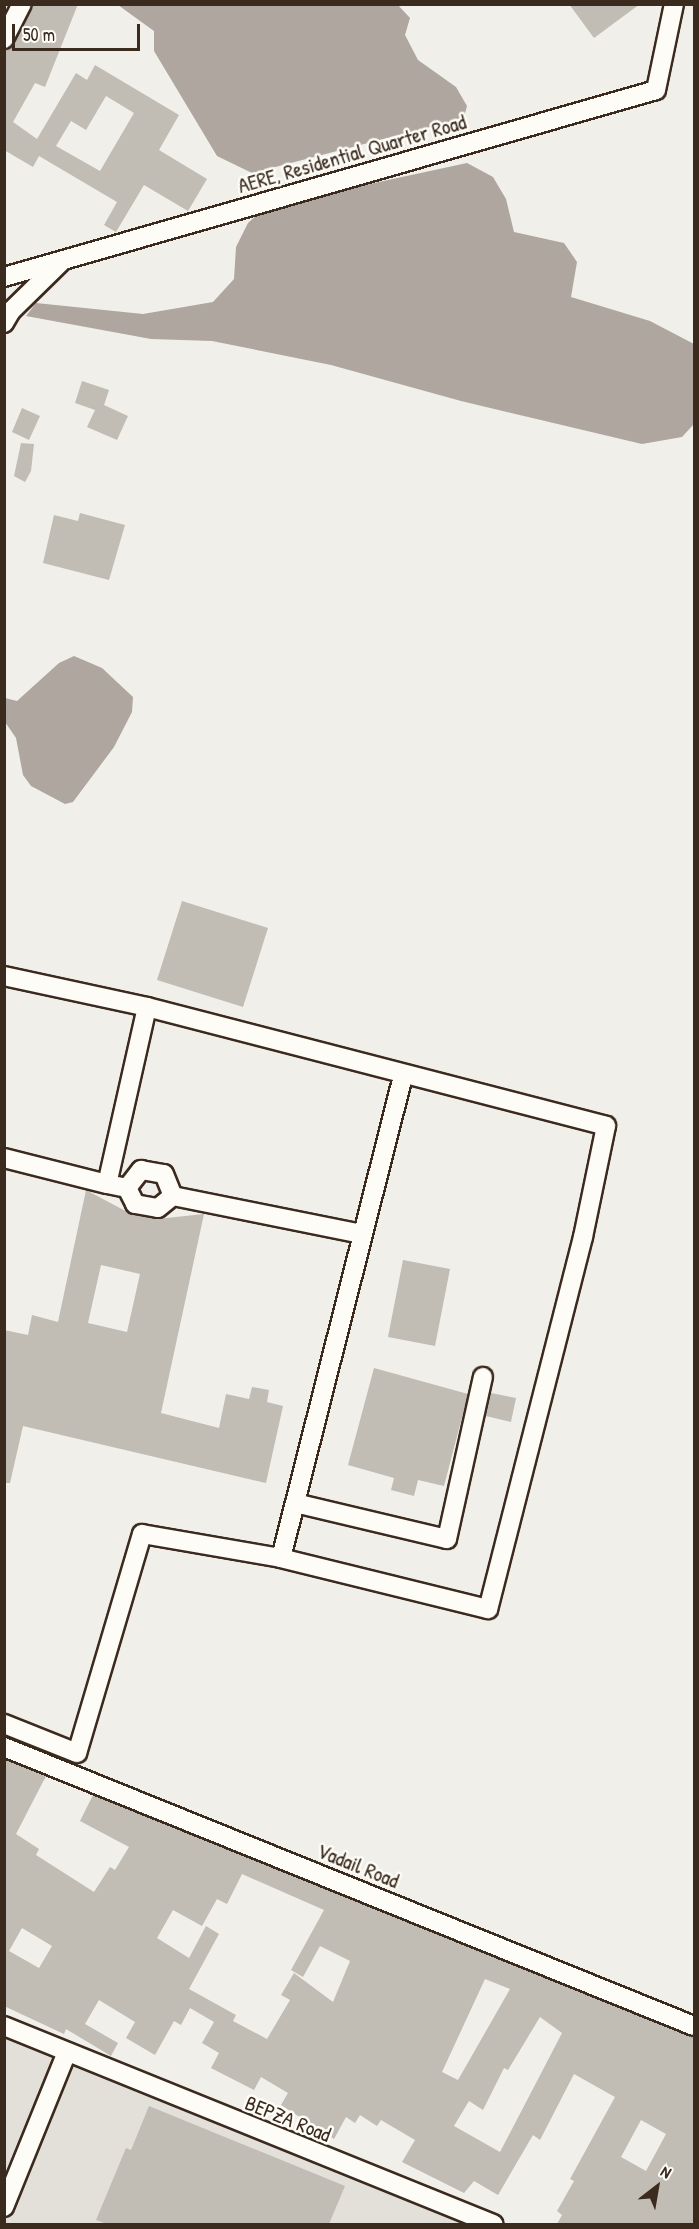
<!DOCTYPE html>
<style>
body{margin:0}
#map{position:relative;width:699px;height:2229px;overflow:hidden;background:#f1efea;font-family:"Patrick Hand",sans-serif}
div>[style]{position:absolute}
.built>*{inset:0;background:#e3e0da}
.water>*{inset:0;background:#aea69f}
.building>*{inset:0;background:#c1bcb4}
.roads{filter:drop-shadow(2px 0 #3b2a1e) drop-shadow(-2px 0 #3b2a1e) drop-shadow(0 2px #3b2a1e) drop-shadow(0 -2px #3b2a1e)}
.minor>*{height:18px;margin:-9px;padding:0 9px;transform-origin:9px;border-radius:9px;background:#fdfcf7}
span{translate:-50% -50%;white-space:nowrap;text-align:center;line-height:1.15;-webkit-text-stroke:5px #fdfcf7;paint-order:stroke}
.street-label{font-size:21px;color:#3b2a1e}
.frame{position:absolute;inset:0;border:6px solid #3b2a1e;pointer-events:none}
.north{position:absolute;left:627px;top:2157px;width:60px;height:60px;-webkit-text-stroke:4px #fdfcf7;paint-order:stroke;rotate:31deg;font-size:16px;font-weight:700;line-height:24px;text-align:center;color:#3b2a1e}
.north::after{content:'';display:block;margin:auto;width:21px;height:27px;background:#3b2a1e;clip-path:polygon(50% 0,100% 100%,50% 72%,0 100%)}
.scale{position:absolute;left:12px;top:24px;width:128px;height:27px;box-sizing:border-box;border:3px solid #3b2a1e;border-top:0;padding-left:8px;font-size:18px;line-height:21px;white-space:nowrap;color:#3b2a1e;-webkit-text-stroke:4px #fdfcf7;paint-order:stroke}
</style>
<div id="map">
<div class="built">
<i style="clip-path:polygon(5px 2016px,497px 2224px,5px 2224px)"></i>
</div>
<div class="water">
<i style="clip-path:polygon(118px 5px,398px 5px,410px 18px,405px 35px,418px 60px,456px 87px,467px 106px,464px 117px,453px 121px,252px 173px,217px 156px,154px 51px,154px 31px)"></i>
<i style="clip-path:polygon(467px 163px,493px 177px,506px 199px,514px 232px,564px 243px,577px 262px,571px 297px,650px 321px,694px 344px,694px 424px,682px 437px,642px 444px,461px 401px,331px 365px,212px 341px,151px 339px,26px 316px,36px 303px,143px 314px,213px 302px,234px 279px,236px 247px,248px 223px,258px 214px,314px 196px)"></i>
<i style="clip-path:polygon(74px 656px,102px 668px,133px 697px,132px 712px,114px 747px,73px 802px,65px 804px,31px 786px,23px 775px,16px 738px,5px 722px,5px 698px,17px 701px,59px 663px)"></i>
</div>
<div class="building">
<i style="clip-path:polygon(evenodd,33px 4px,78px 4px,45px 87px,35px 83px,13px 122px,37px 139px,76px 73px,87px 80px,95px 65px,179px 115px,159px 150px,207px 179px,188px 211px,144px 185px,116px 232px,104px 225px,117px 202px,39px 156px,33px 167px,4px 150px,4px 50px,14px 44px,33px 4px,106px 96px,134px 113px,100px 171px,56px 146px,71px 121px,86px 130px,106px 96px)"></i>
<i style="clip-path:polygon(569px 4px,640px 4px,594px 38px)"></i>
<i style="clip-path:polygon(82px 381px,109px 390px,104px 405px,128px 416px,117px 440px,87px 427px,95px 410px,75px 403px)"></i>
<i style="clip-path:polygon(22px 408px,40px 416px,29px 440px,12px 432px)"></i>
<i style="clip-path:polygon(21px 443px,34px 444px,31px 471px,25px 482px,14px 476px)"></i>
<i style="clip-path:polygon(80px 513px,125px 525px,109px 580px,43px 563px,54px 515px,78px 521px)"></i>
<i style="clip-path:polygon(182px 901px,268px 928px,243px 1007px,157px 980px)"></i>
<i style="clip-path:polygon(evenodd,86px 1190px,133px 1215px,157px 1219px,204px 1214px,161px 1413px,219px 1428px,226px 1394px,249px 1399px,252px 1387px,269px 1390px,267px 1402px,283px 1406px,266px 1483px,23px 1426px,10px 1483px,4px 1483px,4px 1330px,28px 1335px,32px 1315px,58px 1322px,86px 1190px,101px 1265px,140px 1274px,127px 1332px,88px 1323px,101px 1265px)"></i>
<i style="clip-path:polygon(403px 1260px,450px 1269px,435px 1346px,388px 1337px)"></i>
<i style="clip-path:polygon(374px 1368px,468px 1394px,444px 1486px,418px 1480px,414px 1496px,391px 1490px,394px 1478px,348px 1465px)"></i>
<i style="clip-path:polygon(491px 1393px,516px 1398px,511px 1422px,486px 1416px)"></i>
<i style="clip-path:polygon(evenodd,4px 1759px,46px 1776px,16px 1834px,39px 1849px,36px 1855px,94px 1892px,110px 1867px,115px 1870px,129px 1847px,80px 1821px,93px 1795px,694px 2037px,694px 2224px,557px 2224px,562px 2215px,557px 2211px,574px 2181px,570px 2179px,615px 2097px,574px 2074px,540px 2140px,533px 2135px,498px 2195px,474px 2181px,464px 2193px,402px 2162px,415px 2140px,381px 2120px,377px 2126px,360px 2115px,355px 2123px,346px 2117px,334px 2139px,281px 2105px,288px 2093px,261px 2077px,254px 2090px,211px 2068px,219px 2053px,202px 2043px,214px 2022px,190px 2008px,181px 2025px,174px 2021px,155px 2055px,126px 2038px,135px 2022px,99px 2000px,85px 2024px,118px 2043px,111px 2056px,66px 2029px,64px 2034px,4px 2006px,4px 1759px,242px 1874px,324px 1910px,291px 1970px,303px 1977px,320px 1946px,350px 1961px,333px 2002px,294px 1973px,281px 1995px,290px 2000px,267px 2039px,233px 2021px,236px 2015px,189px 1989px,219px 1934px,206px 1926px,189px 1958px,157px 1938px,173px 1910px,202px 1926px,217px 1899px,227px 1904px,242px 1874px,4px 1759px,22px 1928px,52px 1946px,39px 1968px,9px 1951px,22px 1928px,4px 1759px,485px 1979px,510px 1989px,458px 2080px,442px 2072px,485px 1979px,4px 1759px,540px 2017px,562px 2033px,500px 2152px,454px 2126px,469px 2101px,483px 2110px,504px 2068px,508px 2070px,540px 2017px,4px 1759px,641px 2120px,666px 2134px,646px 2171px,621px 2157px,641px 2120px)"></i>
<i style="clip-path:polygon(149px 2106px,345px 2186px,329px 2224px,107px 2224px,96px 2220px,126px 2148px,131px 2150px)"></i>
</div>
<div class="roads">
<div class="minor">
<i style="left:4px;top:39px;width:39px;rotate:-63deg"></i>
<i style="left:4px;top:277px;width:678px;rotate:-16deg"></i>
<i style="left:656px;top:90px;width:88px;rotate:-78.2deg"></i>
<i style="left:4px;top:323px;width:14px;rotate:-60deg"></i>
<i style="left:11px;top:311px;width:70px;rotate:-44.4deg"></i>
<i style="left:4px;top:976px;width:146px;rotate:12.2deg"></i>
<i style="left:147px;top:1007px;width:474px;rotate:14.5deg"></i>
<i style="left:606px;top:1126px;width:113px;rotate:101.7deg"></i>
<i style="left:583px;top:1237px;width:384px;rotate:104.3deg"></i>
<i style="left:488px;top:1609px;width:213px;rotate:-166.2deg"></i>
<i style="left:281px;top:1558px;width:141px;rotate:-170.2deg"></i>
<i style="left:142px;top:1534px;width:228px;rotate:106.5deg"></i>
<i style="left:77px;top:1753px;width:79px;rotate:-158.3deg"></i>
<i style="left:147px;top:1007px;width:181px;rotate:102.7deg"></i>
<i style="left:107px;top:1184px;width:20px;rotate:11deg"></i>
<i style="left:127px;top:1188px;width:23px;rotate:-52deg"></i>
<i style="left:141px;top:1170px;width:23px;rotate:10deg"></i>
<i style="left:164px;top:1174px;width:24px;rotate:68deg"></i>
<i style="left:173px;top:1196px;width:193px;rotate:11.4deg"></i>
<i style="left:4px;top:1158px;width:106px;rotate:14.2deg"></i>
<i style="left:127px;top:1188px;width:18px;rotate:63deg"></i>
<i style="left:135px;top:1204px;width:23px;rotate:10deg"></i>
<i style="left:158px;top:1208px;width:19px;rotate:-39deg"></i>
<i style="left:295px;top:1503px;width:156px;rotate:13.3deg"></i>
<i style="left:447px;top:1539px;width:166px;rotate:-77.5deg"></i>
<i style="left:281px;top:1558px;width:498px;rotate:-75.8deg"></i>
<i style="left:4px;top:1747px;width:744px;rotate:22.02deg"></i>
<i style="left:4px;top:2026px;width:528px;rotate:22.04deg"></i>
<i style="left:4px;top:2207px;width:167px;rotate:-67.9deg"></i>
</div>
</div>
<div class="street-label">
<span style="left:352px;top:154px;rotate:-16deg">AERE, Residential Quarter Road</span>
<span style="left:358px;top:1866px;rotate:22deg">Vadail Road</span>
<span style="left:288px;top:2119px;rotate:22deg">BEPZA Road</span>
</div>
<div class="frame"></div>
<div class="north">N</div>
<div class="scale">50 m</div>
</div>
